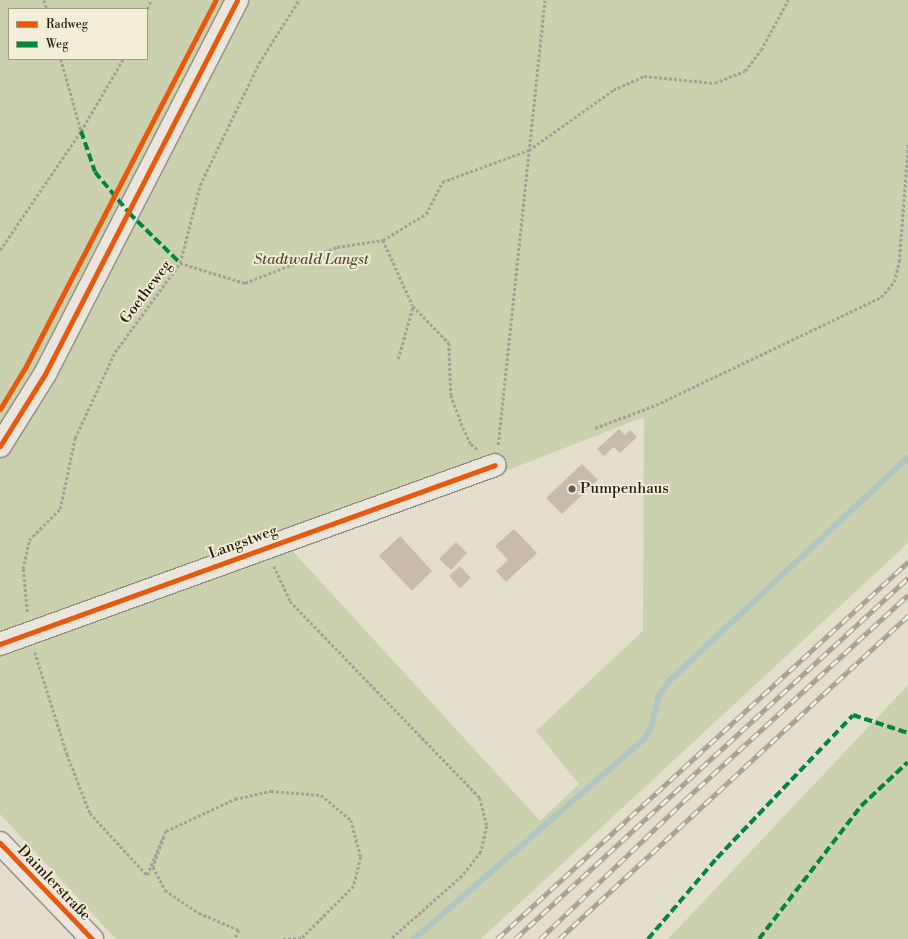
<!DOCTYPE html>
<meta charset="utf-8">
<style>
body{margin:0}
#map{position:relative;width:908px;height:939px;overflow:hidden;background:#e4decc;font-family:"Libre Bodoni",serif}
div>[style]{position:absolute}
.green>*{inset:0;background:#cbd0ae}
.stream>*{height:6px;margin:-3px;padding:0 3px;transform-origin:3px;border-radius:3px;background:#b2c6c1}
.building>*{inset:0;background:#c8baac}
.path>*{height:2.5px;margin-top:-1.25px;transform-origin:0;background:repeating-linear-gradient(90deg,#a4a098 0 3px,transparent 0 5px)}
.roads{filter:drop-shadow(1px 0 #928d81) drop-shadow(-1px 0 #928d81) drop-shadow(0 1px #928d81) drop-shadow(0 -1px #928d81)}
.minor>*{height:22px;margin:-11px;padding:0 11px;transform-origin:11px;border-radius:11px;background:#eae6dd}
.rail>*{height:4.5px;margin-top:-2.25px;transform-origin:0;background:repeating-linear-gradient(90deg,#f4edd7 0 9px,#a4a098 0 18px);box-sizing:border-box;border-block:1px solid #a4a098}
.quiet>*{height:4px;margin-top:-2px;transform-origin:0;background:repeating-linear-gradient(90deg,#00873e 0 8px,transparent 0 12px)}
.cycleway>*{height:5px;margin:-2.5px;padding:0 2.5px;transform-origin:2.5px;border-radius:2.5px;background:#e8590c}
.dots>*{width:11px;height:11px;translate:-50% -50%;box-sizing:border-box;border:2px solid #f4edd7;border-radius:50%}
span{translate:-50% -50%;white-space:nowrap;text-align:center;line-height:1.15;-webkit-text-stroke:3.5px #f4edd7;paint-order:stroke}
.park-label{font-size:15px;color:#504d38;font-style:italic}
.street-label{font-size:15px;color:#241910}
.poi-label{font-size:15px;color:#241910}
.left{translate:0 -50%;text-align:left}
.legend{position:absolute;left:8px;top:8px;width:140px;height:52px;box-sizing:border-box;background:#f4edd7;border:1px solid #a19887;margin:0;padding:5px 7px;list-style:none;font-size:12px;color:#241910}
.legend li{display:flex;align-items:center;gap:8px;height:20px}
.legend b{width:20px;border:1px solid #a19887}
</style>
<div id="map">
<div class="green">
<i style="clip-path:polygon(evenodd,0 0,908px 0,908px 543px,481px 939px,116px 939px,0 814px,0 0,9px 9px,147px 9px,147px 59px,9px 59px,9px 9px,0 0,644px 417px,643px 631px,536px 731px,579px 784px,540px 821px,288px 546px,498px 474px,644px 417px)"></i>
<i style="clip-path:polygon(908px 685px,908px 939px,668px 939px)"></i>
</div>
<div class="stream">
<i style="left:414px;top:939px;width:306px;rotate:-41deg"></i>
<i style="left:645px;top:738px;width:12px;rotate:-59deg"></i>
<i style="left:651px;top:728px;width:32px;rotate:-77deg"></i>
<i style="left:658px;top:697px;width:21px;rotate:-55deg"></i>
<i style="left:670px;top:680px;width:326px;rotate:-43.1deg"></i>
</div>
<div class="building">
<i style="clip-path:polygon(619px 429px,625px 435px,630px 430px,637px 437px,620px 453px,614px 447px,604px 456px,597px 449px)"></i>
<i style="clip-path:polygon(582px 464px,598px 480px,562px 514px,546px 498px)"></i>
<i style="clip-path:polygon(514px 529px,537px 553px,506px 582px,496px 571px,508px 560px,495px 546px)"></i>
<i style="clip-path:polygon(400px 536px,432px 571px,412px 591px,379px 556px)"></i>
<i style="clip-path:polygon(456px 542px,467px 553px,451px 570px,439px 559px)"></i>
<i style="clip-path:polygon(460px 566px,471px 578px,460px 588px,449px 576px)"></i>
</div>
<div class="path">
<i style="left:44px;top:0;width:9px;rotate:72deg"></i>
<i style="left:147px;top:9px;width:10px;rotate:-66deg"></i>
<i style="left:61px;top:59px;width:74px;rotate:74.3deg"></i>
<i style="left:383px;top:240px;width:50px;rotate:-31.2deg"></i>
<i style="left:426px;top:214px;width:36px;rotate:-63deg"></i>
<i style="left:442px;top:182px;width:93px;rotate:-20.2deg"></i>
<i style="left:529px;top:150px;width:103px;rotate:-35.5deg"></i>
<i style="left:613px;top:90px;width:34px;rotate:-24deg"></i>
<i style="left:644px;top:76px;width:71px;rotate:5.6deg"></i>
<i style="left:715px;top:83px;width:32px;rotate:-22deg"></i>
<i style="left:745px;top:71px;width:26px;rotate:-53deg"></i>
<i style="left:761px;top:50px;width:57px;rotate:-61.6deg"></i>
<i style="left:0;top:250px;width:144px;rotate:-55.8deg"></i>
<i style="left:81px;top:131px;width:83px;rotate:-59.7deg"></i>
<i style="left:180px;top:263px;width:81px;rotate:-75.6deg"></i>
<i style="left:200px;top:185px;width:136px;rotate:-64.2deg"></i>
<i style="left:259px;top:63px;width:75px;rotate:-57.6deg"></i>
<i style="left:398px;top:359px;width:55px;rotate:-74.2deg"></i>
<i style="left:595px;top:428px;width:65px;rotate:-20.7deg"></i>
<i style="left:656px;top:405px;width:250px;rotate:-25.6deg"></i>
<i style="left:881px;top:297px;width:20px;rotate:-49deg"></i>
<i style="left:894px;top:282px;width:21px;rotate:-76deg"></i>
<i style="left:899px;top:262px;width:118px;rotate:-85.6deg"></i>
<i style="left:498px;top:445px;width:447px;rotate:-84deg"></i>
<i style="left:274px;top:566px;width:38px;rotate:65deg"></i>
<i style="left:290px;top:601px;width:274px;rotate:46deg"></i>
<i style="left:480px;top:798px;width:29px;rotate:76deg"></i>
<i style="left:487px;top:826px;width:27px;rotate:103deg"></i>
<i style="left:481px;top:852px;width:31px;rotate:128deg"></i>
<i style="left:462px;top:876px;width:95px;rotate:138.4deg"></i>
<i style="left:27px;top:612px;width:43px;rotate:-95.3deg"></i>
<i style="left:23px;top:569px;width:30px;rotate:-78deg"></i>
<i style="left:29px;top:540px;width:44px;rotate:-45deg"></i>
<i style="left:60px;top:509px;width:73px;rotate:-78.1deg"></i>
<i style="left:75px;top:438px;width:95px;rotate:-65.1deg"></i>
<i style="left:115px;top:352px;width:110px;rotate:-53.9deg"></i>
<i style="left:180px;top:263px;width:68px;rotate:17.1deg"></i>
<i style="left:245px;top:283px;width:99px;rotate:-21.4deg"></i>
<i style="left:337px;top:247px;width:47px;rotate:-8.7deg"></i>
<i style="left:383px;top:240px;width:72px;rotate:65.6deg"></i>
<i style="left:413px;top:306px;width:52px;rotate:45.8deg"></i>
<i style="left:449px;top:343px;width:52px;rotate:87.8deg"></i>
<i style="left:451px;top:395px;width:30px;rotate:70deg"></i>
<i style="left:461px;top:423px;width:23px;rotate:65deg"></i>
<i style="left:471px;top:444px;width:8px;rotate:40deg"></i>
<i style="left:35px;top:652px;width:107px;rotate:72.6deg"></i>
<i style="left:67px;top:754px;width:63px;rotate:68.7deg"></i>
<i style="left:90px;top:813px;width:84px;rotate:47.4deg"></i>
<i style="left:147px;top:875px;width:49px;rotate:-67.1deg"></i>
<i style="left:166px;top:831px;width:76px;rotate:-24.9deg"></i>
<i style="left:235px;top:799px;width:37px;rotate:-13deg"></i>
<i style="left:271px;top:791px;width:50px;rotate:4.6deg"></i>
<i style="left:321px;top:795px;width:39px;rotate:40deg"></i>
<i style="left:351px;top:820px;width:38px;rotate:75deg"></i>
<i style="left:361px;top:857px;width:30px;rotate:104deg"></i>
<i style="left:354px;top:886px;width:75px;rotate:135deg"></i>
<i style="left:164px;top:837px;width:32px;rotate:110deg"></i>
<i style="left:153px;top:867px;width:26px;rotate:62deg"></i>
<i style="left:165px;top:890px;width:41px;rotate:34.1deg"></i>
<i style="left:199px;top:913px;width:43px;rotate:23deg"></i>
<i style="left:239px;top:930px;width:10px;rotate:114deg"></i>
<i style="left:283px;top:939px;width:19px;rotate:-3deg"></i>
</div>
<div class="roads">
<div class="minor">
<i style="left:0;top:446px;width:85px;rotate:-58deg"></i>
<i style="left:45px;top:374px;width:420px;rotate:-62.8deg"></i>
<i style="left:0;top:644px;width:526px;rotate:-19.88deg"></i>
<i style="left:0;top:843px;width:133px;rotate:46.2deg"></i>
</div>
</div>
<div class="rail">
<i style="left:497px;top:939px;width:558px;rotate:-42.53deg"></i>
<i style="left:515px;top:939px;width:534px;rotate:-42.57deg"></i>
<i style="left:540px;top:939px;width:201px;rotate:-43.8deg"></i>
<i style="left:685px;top:800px;width:303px;rotate:-42.6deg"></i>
<i style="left:559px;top:939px;width:476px;rotate:-42.8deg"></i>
</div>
<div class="quiet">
<i style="left:81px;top:131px;width:43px;rotate:71.1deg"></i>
<i style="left:95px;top:172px;width:53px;rotate:50.3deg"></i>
<i style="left:129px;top:213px;width:71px;rotate:44.4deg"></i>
<i style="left:648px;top:939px;width:106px;rotate:-49.6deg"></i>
<i style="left:717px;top:858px;width:197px;rotate:-46.4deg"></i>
<i style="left:853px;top:715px;width:58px;rotate:18.1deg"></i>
<i style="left:759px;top:939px;width:168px;rotate:-52.5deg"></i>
<i style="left:861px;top:806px;width:64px;rotate:-43.1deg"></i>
</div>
<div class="cycleway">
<i style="left:0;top:409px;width:50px;rotate:-58.8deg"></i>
<i style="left:26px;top:366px;width:412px;rotate:-62.6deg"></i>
<i style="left:0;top:446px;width:85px;rotate:-58deg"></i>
<i style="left:45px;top:374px;width:420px;rotate:-62.8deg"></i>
<i style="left:0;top:644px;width:526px;rotate:-19.88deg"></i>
<i style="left:0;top:843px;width:133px;rotate:46.2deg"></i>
</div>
<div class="dots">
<i style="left:572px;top:489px;background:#675e52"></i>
</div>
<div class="park-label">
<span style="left:311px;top:260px">Stadtwald Langst</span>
</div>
<div class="street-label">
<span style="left:146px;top:292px;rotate:-53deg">Goetheweg</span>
<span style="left:243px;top:542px;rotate:-20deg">Langstweg</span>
<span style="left:54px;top:883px;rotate:46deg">Daimlerstraße</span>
</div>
<div class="poi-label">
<span class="left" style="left:580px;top:489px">Pumpenhaus</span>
</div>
<ul class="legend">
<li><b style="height:5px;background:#e8590c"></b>Radweg</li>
<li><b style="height:5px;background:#00873e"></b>Weg</li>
</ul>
</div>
